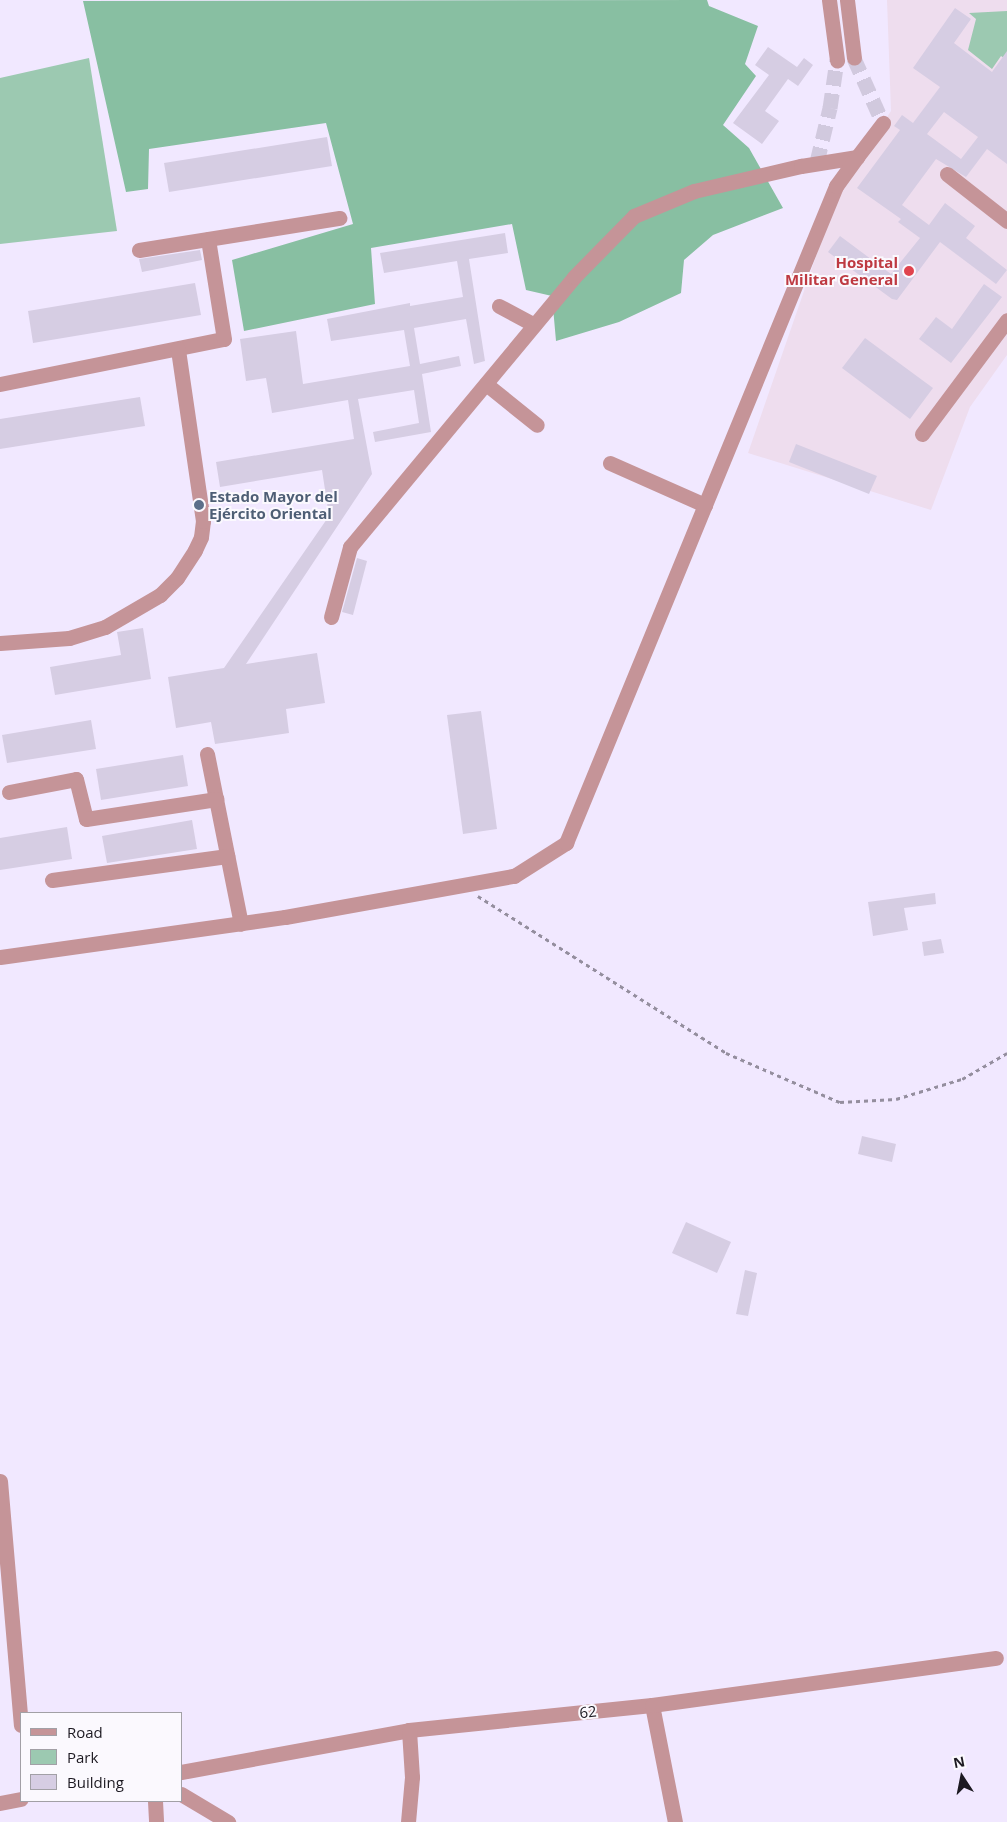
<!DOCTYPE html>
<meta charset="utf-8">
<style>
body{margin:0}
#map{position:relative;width:1007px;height:1822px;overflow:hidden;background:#f1e8ff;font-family:"Open Sans",sans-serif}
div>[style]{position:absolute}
.medical>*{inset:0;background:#ede}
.green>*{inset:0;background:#9cc9b1}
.forest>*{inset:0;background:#88bfa2}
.building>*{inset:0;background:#d6cde3}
.minor-tunnel>*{height:15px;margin-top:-7.5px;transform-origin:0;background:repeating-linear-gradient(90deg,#d1c9de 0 15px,transparent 0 23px)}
.path>*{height:2.5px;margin-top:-1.25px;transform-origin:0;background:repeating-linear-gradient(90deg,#948e9e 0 4px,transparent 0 8px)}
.minor>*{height:15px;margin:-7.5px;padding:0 7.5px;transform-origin:7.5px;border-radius:7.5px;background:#c59498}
.dots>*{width:14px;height:14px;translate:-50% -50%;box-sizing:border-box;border:2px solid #fbf9fe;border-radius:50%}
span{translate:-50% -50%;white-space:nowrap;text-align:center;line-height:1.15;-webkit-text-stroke:4px #fbf9fe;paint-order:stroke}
.health-label{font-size:15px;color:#be3a42;font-weight:700}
.right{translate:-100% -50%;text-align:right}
.service-label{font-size:15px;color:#4e5e75;font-weight:700}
.left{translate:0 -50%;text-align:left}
.street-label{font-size:15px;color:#1d1a22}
.legend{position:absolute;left:20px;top:1712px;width:162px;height:90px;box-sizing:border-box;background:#fbf9fe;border:1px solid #a2a0a6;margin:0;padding:6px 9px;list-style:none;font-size:15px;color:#1d1a22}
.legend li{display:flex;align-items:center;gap:10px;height:25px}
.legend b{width:25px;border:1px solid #a2a0a6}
.north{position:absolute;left:937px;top:1752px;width:50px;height:50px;-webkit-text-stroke:4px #fbf9fe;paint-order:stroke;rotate:349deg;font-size:14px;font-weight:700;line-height:20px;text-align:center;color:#1d1a22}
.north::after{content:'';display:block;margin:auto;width:18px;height:22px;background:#1d1a22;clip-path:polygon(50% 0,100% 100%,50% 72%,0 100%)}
</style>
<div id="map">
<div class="medical">
<i style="clip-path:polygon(887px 0,1007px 0,1007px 355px,970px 407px,931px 510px,748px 453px,840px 187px,891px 111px)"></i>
</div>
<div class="green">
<i style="clip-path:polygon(1007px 11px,1007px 60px,1001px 56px,992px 69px,968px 50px,976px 19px,969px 13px)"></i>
<i style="clip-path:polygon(89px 58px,117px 231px,0 244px,0 78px)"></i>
</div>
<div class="forest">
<i style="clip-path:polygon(707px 0,709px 6px,758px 26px,745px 64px,756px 76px,723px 125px,749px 148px,783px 208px,713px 235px,684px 260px,681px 293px,619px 322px,556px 341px,552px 296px,526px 290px,512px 224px,371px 248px,375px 304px,244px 331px,232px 260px,353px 224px,326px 123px,149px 149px,148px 189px,126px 192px,83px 1px)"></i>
</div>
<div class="building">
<i style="clip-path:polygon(evenodd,955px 8px,971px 19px,954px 43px,992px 72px,1007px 51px,1007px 164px,987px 149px,966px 177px,936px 159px,902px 205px,929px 225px,945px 203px,975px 226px,966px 238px,1007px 270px,996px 284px,940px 242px,897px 300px,892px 299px,828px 252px,840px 236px,891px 274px,920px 238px,898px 222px,901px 219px,857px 188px,900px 130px,894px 126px,902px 115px,913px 123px,940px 87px,913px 68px,955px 8px,944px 112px,978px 137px,961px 159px,927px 134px,944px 112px)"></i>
<i style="clip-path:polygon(768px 47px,797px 67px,804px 58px,813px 65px,798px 86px,788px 79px,765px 111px,779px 121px,762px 144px,733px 123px,769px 75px,755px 65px)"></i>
<i style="clip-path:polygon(327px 137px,332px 166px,169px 192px,164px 163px)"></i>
<i style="clip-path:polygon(505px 233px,508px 253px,469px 259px,485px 361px,474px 364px,466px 319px,414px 328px,420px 364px,459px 356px,461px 366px,422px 374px,431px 432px,375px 442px,373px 432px,419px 423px,414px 390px,358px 399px,372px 474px,246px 664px,317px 653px,325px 703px,286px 709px,289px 733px,215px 744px,211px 722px,176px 728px,168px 677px,224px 668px,329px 516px,322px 470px,220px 487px,216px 462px,354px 439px,348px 400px,272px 413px,266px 378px,246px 381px,240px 339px,296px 331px,303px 384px,410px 366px,404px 330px,331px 341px,327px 319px,410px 303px,410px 306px,463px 297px,457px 261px,384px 273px,380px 253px)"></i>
<i style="clip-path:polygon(200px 250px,202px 260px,142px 272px,139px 259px)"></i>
<i style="clip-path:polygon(195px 283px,201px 315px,33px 343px,28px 311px)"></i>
<i style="clip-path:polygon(984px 284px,1002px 297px,951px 363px,919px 339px,936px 317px,952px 329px)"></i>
<i style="clip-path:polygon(865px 338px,933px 388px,910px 419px,842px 368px)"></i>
<i style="clip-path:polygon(140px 397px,145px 426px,0 449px,0 419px)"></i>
<i style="clip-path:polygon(796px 444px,877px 476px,869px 494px,789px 462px)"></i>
<i style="clip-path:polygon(357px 558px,367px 561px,353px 615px,342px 612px)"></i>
<i style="clip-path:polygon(143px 628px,151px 679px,55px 695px,50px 667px,121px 655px,117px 632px)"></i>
<i style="clip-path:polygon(481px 711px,497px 829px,463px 834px,447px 715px)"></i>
<i style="clip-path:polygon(91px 720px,96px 749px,7px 763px,2px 735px)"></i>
<i style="clip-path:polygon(183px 755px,188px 786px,101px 800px,96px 769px)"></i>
<i style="clip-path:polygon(192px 820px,197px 849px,107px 863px,102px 836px)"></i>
<i style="clip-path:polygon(67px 827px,72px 859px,0 870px,0 838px)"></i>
<i style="clip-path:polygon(935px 893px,936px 904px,904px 908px,908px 930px,873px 936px,868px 902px)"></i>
<i style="clip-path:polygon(941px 939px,944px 953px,924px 956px,922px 942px)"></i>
<i style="clip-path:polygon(862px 1136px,896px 1144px,892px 1162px,858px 1154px)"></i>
<i style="clip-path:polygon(686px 1222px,731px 1242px,717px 1273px,672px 1253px)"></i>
<i style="clip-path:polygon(745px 1270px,757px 1273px,748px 1316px,736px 1314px)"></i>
</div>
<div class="minor-tunnel">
<i style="left:854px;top:58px;width:71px;rotate:66deg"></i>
<i style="left:817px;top:162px;width:56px;rotate:-76.5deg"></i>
<i style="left:830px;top:108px;width:49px;rotate:-81.7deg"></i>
</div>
<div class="path">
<i style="left:478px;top:896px;width:294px;rotate:32.3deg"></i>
<i style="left:726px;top:1053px;width:124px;rotate:23.3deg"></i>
<i style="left:840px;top:1102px;width:56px;rotate:-3.1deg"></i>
<i style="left:896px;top:1099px;width:69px;rotate:-16.9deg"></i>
<i style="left:962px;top:1079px;width:52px;rotate:-30deg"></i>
</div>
<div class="minor">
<i style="left:829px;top:0;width:61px;rotate:82.4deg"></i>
<i style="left:847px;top:0;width:58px;rotate:83.1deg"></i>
<i style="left:947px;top:174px;width:76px;rotate:38.1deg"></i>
<i style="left:139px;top:250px;width:203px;rotate:-9.1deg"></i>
<i style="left:499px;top:306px;width:40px;rotate:28deg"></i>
<i style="left:0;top:384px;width:228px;rotate:-11.4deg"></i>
<i style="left:224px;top:339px;width:101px;rotate:-99.1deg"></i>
<i style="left:486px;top:384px;width:65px;rotate:38.8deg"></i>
<i style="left:922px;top:434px;width:142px;rotate:-53.3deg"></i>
<i style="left:610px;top:463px;width:104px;rotate:23.9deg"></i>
<i style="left:331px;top:617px;width:73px;rotate:-74.8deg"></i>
<i style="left:350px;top:547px;width:351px;rotate:-50.3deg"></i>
<i style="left:574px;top:277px;width:86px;rotate:-45.5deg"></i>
<i style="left:634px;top:216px;width:65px;rotate:-22.6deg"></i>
<i style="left:694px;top:191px;width:110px;rotate:-13.2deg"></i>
<i style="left:801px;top:166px;width:57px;rotate:-9.1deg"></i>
<i style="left:857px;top:157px;width:43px;rotate:-52.6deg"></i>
<i style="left:0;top:643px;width:69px;rotate:-4.1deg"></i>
<i style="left:69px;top:638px;width:38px;rotate:-17deg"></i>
<i style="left:105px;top:627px;width:64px;rotate:-30.2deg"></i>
<i style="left:160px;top:595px;width:24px;rotate:-45deg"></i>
<i style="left:177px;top:578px;width:33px;rotate:-57deg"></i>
<i style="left:195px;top:550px;width:14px;rotate:-65deg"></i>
<i style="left:201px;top:537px;width:16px;rotate:-83deg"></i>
<i style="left:203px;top:521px;width:174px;rotate:-98.3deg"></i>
<i style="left:207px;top:754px;width:173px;rotate:78.7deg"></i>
<i style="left:9px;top:792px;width:68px;rotate:-11deg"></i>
<i style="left:76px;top:779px;width:41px;rotate:76deg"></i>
<i style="left:86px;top:819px;width:132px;rotate:-8.7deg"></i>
<i style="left:52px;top:880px;width:177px;rotate:-7.8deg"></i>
<i style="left:0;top:957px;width:288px;rotate:-8deg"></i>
<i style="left:285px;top:917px;width:233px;rotate:-10.2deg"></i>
<i style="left:514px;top:876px;width:62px;rotate:-32.4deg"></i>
<i style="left:566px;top:843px;width:710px;rotate:-67.66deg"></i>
<i style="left:836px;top:186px;width:36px;rotate:-54deg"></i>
<i style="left:0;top:1481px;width:245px;rotate:85.1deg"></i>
<i style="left:652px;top:1705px;width:119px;rotate:78.9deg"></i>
<i style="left:181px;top:1772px;width:232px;rotate:-10.4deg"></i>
<i style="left:409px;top:1730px;width:244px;rotate:-5.9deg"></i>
<i style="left:652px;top:1705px;width:347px;rotate:-7.8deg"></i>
<i style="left:181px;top:1794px;width:55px;rotate:30.8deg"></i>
<i style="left:155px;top:1801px;width:21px;rotate:87deg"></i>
<i style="left:0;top:1803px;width:21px;rotate:-11deg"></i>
<i style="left:408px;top:1822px;width:45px;rotate:-84.9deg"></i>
<i style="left:412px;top:1777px;width:47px;rotate:-93.7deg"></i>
</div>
<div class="dots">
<i style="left:909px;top:271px;background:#e0444e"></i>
<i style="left:199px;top:505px;background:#5c6f8a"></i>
</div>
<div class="health-label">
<span class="right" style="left:898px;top:271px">Hospital<br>Militar General</span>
</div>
<div class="service-label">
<span class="left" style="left:209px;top:505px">Estado Mayor del<br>Ejército Oriental</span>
</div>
<div class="street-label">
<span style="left:588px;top:1712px;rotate:-6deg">62</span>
</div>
<ul class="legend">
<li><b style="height:6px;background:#c59498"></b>Road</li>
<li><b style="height:14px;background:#9cc9b1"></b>Park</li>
<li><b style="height:14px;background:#d6cde3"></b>Building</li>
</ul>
<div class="north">N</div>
</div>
